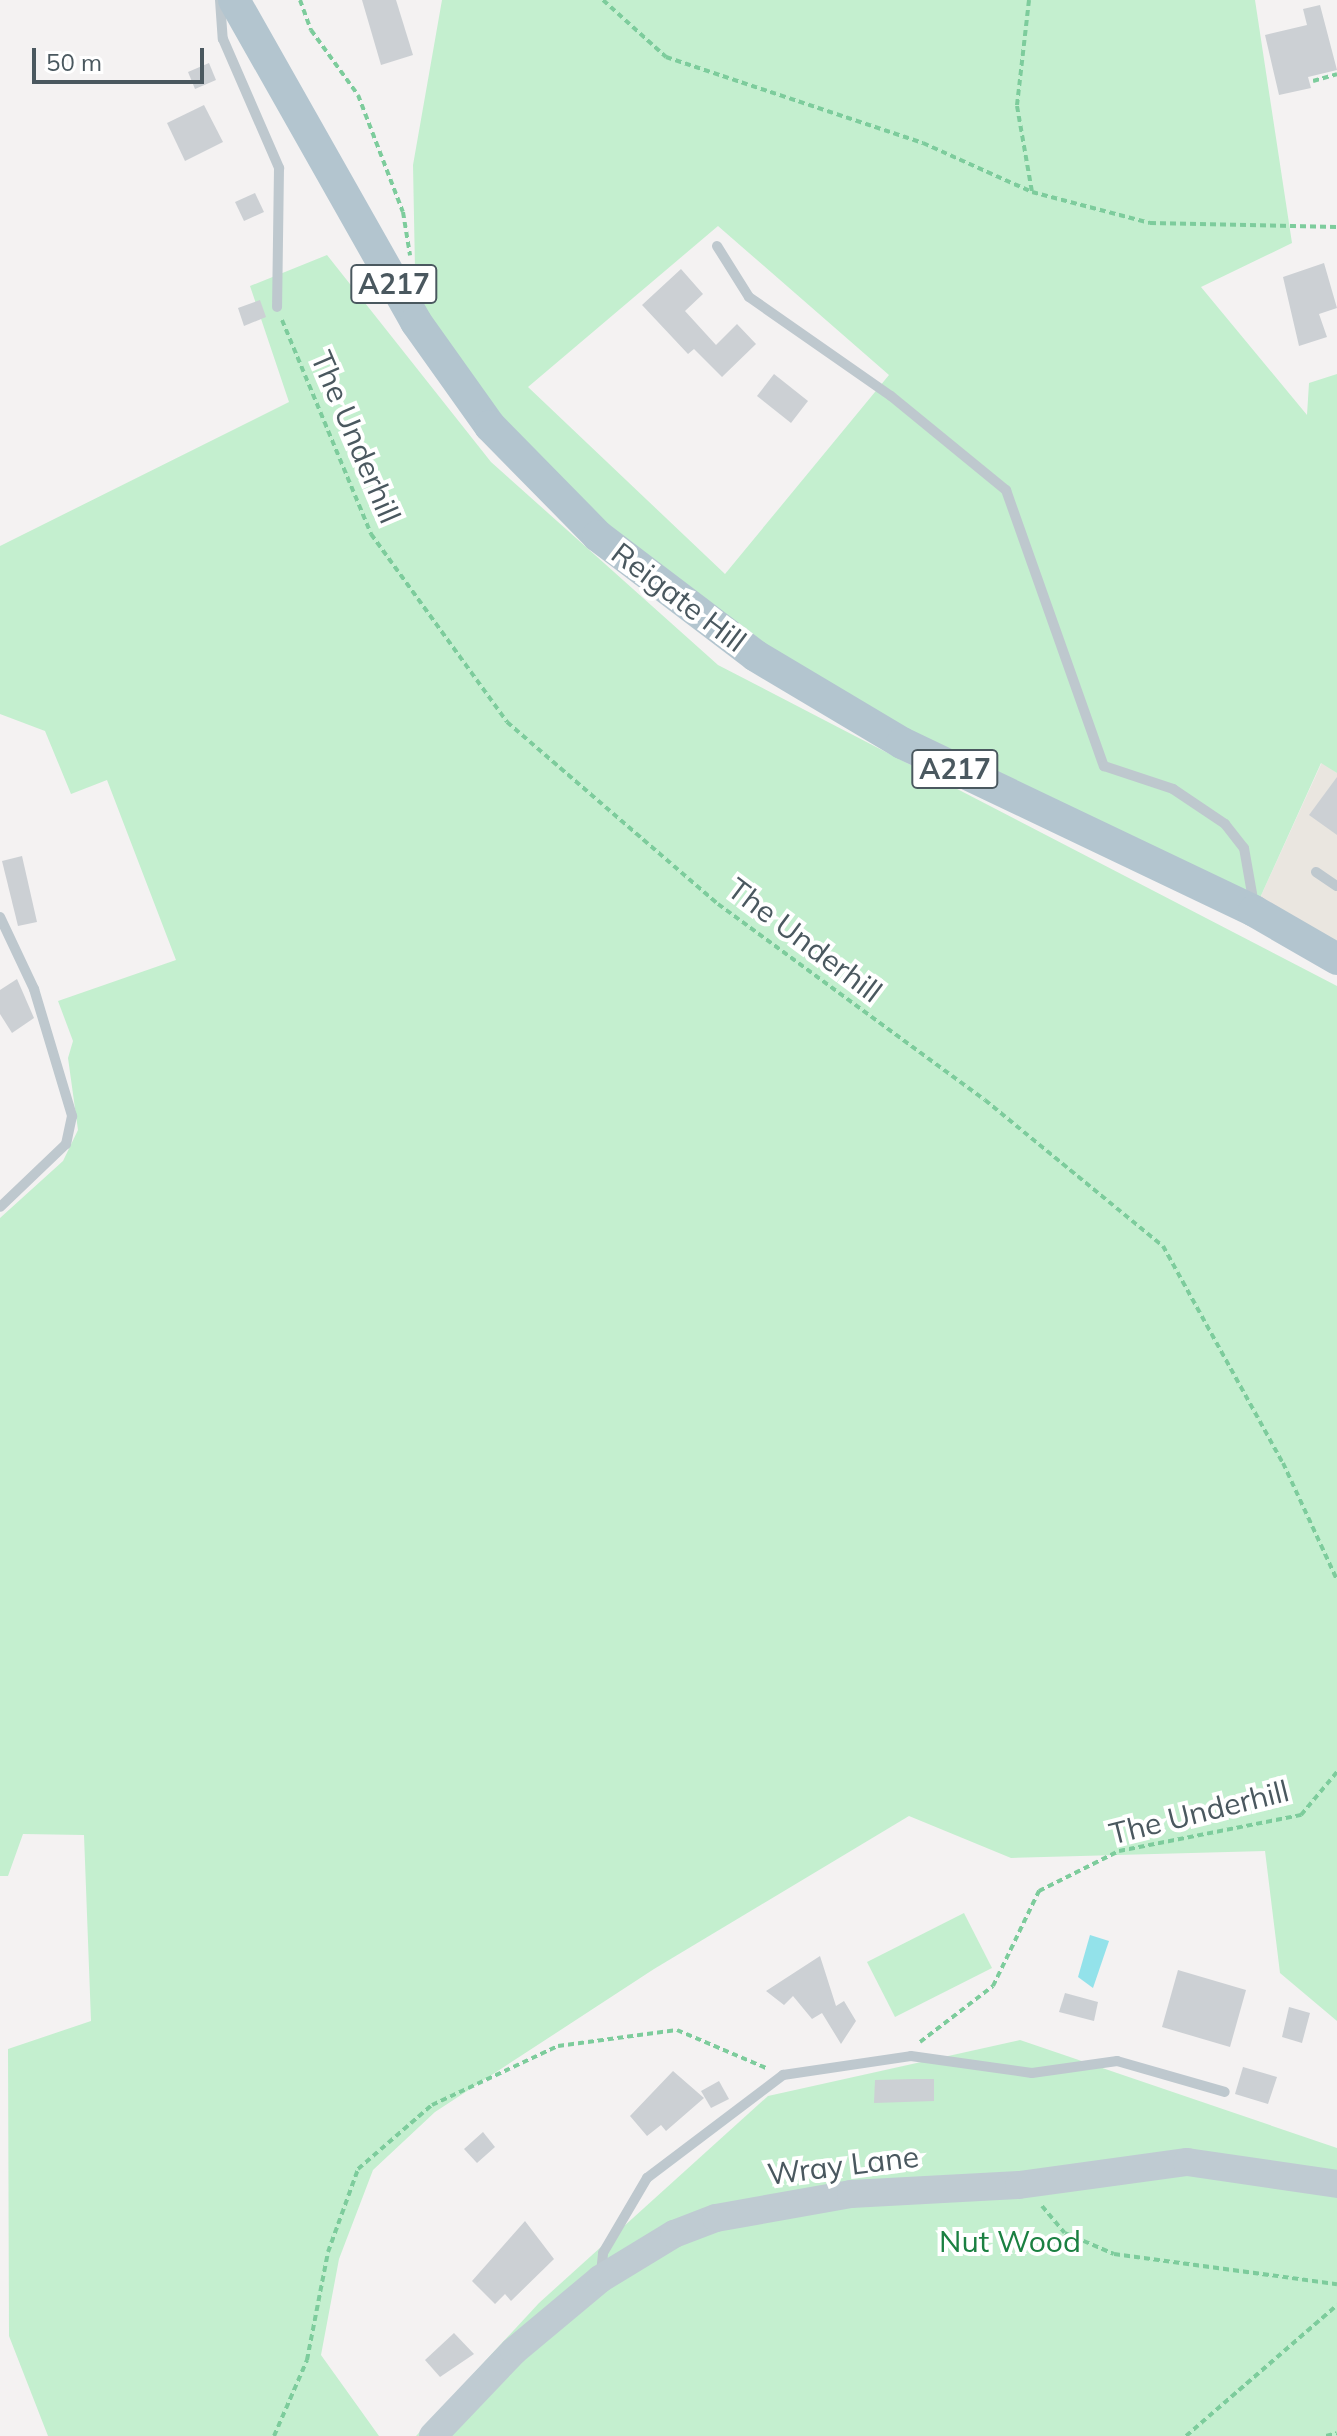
<!DOCTYPE html>
<style>
body{margin:0}
#map{position:relative;width:1337px;height:2436px;overflow:hidden;background:#f4f2f2;font-family:Mulish,sans-serif}
div>[style]{position:absolute}
.commercial>*{inset:0;background:#eae6e0}
.green>*{inset:0;background:#c4efcf}
.water>*{inset:0;background:#93e2ea}
.building>*{inset:0;background:#ccd0d4}
.path>*{height:4px;margin-top:-2px;transform-origin:0;background:repeating-linear-gradient(90deg,#7dcc9c 0 6px,transparent 0 10px)}
.lane>*{height:10px;margin:-5px;padding:0 5px;transform-origin:5px;border-radius:5px;background:#bec8ce}
.secondary>*{height:28px;margin:-14px;padding:0 14px;transform-origin:14px;border-radius:14px;background:#bfcbd2}
.primary>*{height:32px;margin:-16px;padding:0 16px;transform-origin:16px;border-radius:16px;background:#b3c5cf}
span{translate:-50% -50%;white-space:nowrap;text-align:center;line-height:1.15;-webkit-text-stroke:8px #fff;paint-order:stroke}
.shield-label span{padding:2px 6px;background:#fff;border:2px solid;border-radius:6px;-webkit-text-stroke-width:0}
.shield-label{font-size:28px;color:#4a585f;font-weight:700}
.street-label{font-size:30px;color:#4a585f}
.park-label{font-size:30px;color:#1b8042}
.scale{position:absolute;left:32px;top:48px;width:172px;height:36px;box-sizing:border-box;border:4px solid #4a585f;border-top:0;padding-left:10px;font-size:24px;line-height:28px;white-space:nowrap;color:#4a585f;-webkit-text-stroke:6px #fff;paint-order:stroke}
</style>
<div id="map">
<div class="commercial">
<i style="clip-path:polygon(1322px 762px,1337px 773px,1337px 959px,1254px 911px)"></i>
</div>
<div class="green">
<i style="clip-path:polygon(evenodd,442px 0,1255px 0,1292px 243px,1201px 287px,1307px 415px,1309px 383px,1337px 374px,1337px 773px,1321px 763px,1254px 911px,902px 743px,599px 536px,416px 322px,413px 165px,442px 0,718px 226px,889px 375px,725px 574px,528px 387px,718px 226px)"></i>
<i style="clip-path:polygon(327px 255px,491px 462px,718px 665px,1337px 986px,1337px 2021px,1280px 1973px,1265px 1851px,1011px 1858px,909px 1816px,654px 1969px,435px 2112px,373px 2170px,339px 2259px,321px 2355px,379px 2436px,48px 2436px,9px 2336px,8px 2049px,91px 2021px,84px 1835px,23px 1834px,8px 1876px,0 1876px,0 1218px,63px 1161px,78px 1130px,68px 1058px,73px 1041px,58px 1001px,176px 960px,107px 780px,71px 794px,45px 731px,0 714px,0 546px,289px 402px,250px 286px)"></i>
<i style="clip-path:polygon(964px 1913px,992px 1968px,895px 2017px,867px 1962px)"></i>
<i style="clip-path:polygon(1020px 2040px,1337px 2148px,1337px 2436px,416px 2436px,539px 2303px,768px 2096px)"></i>
</div>
<div class="water">
<i style="clip-path:polygon(1090px 1935px,1109px 1941px,1093px 1988px,1078px 1977px)"></i>
</div>
<div class="building">
<i style="clip-path:polygon(362px 0,396px 0,413px 55px,381px 65px)"></i>
<i style="clip-path:polygon(1320px 5px,1337px 70px,1308px 77px,1311px 88px,1279px 95px,1265px 35px,1307px 25px,1303px 9px)"></i>
<i style="clip-path:polygon(209px 63px,216px 80px,195px 89px,188px 72px)"></i>
<i style="clip-path:polygon(204px 105px,223px 142px,185px 161px,167px 123px)"></i>
<i style="clip-path:polygon(255px 193px,264px 212px,244px 221px,235px 202px)"></i>
<i style="clip-path:polygon(1324px 263px,1337px 308px,1319px 314px,1327px 337px,1299px 346px,1283px 277px)"></i>
<i style="clip-path:polygon(681px 269px,703px 294px,685px 311px,716px 345px,737px 324px,756px 344px,722px 377px,694px 349px,688px 354px,642px 305px)"></i>
<i style="clip-path:polygon(260px 300px,266px 317px,244px 326px,238px 308px)"></i>
<i style="clip-path:polygon(774px 374px,808px 401px,791px 423px,757px 396px)"></i>
<i style="clip-path:polygon(1337px 777px,1337px 835px,1309px 815px)"></i>
<i style="clip-path:polygon(22px 856px,37px 922px,18px 926px,2px 861px)"></i>
<i style="clip-path:polygon(17px 979px,34px 1018px,12px 1033px,0 1014px,0 990px)"></i>
<i style="clip-path:polygon(820px 1956px,836px 2006px,844px 2001px,856px 2021px,841px 2044px,822px 2013px,812px 2019px,793px 1996px,784px 2005px,766px 1991px)"></i>
<i style="clip-path:polygon(1178px 1970px,1246px 1990px,1230px 2047px,1162px 2027px)"></i>
<i style="clip-path:polygon(1065px 1993px,1098px 2002px,1094px 2021px,1059px 2012px)"></i>
<i style="clip-path:polygon(1289px 2007px,1310px 2013px,1302px 2043px,1282px 2037px)"></i>
<i style="clip-path:polygon(1243px 2067px,1277px 2077px,1268px 2104px,1235px 2094px)"></i>
<i style="clip-path:polygon(673px 2071px,704px 2098px,666px 2131px,661px 2125px,647px 2136px,630px 2116px)"></i>
<i style="clip-path:polygon(913px 2079px,934px 2079px,934px 2101px,874px 2103px,875px 2080px)"></i>
<i style="clip-path:polygon(719px 2081px,729px 2099px,711px 2108px,701px 2091px)"></i>
<i style="clip-path:polygon(483px 2132px,495px 2147px,477px 2163px,464px 2149px)"></i>
<i style="clip-path:polygon(525px 2221px,554px 2259px,511px 2301px,505px 2294px,495px 2304px,472px 2281px)"></i>
<i style="clip-path:polygon(454px 2333px,474px 2354px,440px 2377px,425px 2360px)"></i>
</div>
<div class="path">
<i style="left:300px;top:0;width:32px;rotate:70deg"></i>
<i style="left:311px;top:30px;width:80px;rotate:54.1deg"></i>
<i style="left:358px;top:95px;width:125px;rotate:69deg"></i>
<i style="left:403px;top:212px;width:44px;rotate:80.8deg"></i>
<i style="left:603px;top:0;width:85px;rotate:42.1deg"></i>
<i style="left:666px;top:57px;width:271px;rotate:18.5deg"></i>
<i style="left:923px;top:143px;width:120px;rotate:24.2deg"></i>
<i style="left:1032px;top:192px;width:122px;rotate:14.7deg"></i>
<i style="left:1150px;top:223px;width:187px;rotate:1.2deg"></i>
<i style="left:1029px;top:0;width:107px;rotate:96.5deg"></i>
<i style="left:1017px;top:106px;width:87px;rotate:80.1deg"></i>
<i style="left:1313px;top:81px;width:25px;rotate:-16deg"></i>
<i style="left:282px;top:320px;width:232px;rotate:67.4deg"></i>
<i style="left:371px;top:534px;width:232px;rotate:54.1deg"></i>
<i style="left:507px;top:722px;width:279px;rotate:40.8deg"></i>
<i style="left:718px;top:904px;width:331px;rotate:36.3deg"></i>
<i style="left:985px;top:1100px;width:230px;rotate:39.4deg"></i>
<i style="left:1163px;top:1246px;width:248px;rotate:61.1deg"></i>
<i style="left:1283px;top:1463px;width:129px;rotate:65.2deg"></i>
<i style="left:920px;top:2042px;width:92px;rotate:-37.5deg"></i>
<i style="left:993px;top:1986px;width:106px;rotate:-64.2deg"></i>
<i style="left:1039px;top:1891px;width:89px;rotate:-26.6deg"></i>
<i style="left:1119px;top:1851px;width:186px;rotate:-11.2deg"></i>
<i style="left:1301px;top:1815px;width:56px;rotate:-50.1deg"></i>
<i style="left:1042px;top:2206px;width:35px;rotate:50deg"></i>
<i style="left:1065px;top:2233px;width:53px;rotate:23.2deg"></i>
<i style="left:1114px;top:2254px;width:225px;rotate:7.7deg"></i>
<i style="left:274px;top:2436px;width:83px;rotate:-66.5deg"></i>
<i style="left:307px;top:2360px;width:110px;rotate:-79deg"></i>
<i style="left:328px;top:2252px;width:88px;rotate:-70.1deg"></i>
<i style="left:358px;top:2169px;width:98px;rotate:-40.9deg"></i>
<i style="left:432px;top:2105px;width:139px;rotate:-25.1deg"></i>
<i style="left:558px;top:2046px;width:120px;rotate:-7.7deg"></i>
<i style="left:677px;top:2030px;width:97px;rotate:23.1deg"></i>
<i style="left:1186px;top:2436px;width:200px;rotate:-40.9deg"></i>
<i style="left:1326px;top:2436px;width:11px;rotate:-15deg"></i>
</div>
<div class="lane">
<i style="left:220px;top:0;width:39px;rotate:86deg"></i>
<i style="left:223px;top:39px;width:141px;rotate:66.5deg"></i>
<i style="left:279px;top:168px;width:139px;rotate:90.8deg"></i>
<i style="left:717px;top:246px;width:60px;rotate:57.9deg"></i>
<i style="left:749px;top:297px;width:173px;rotate:34.9deg"></i>
<i style="left:891px;top:396px;width:149px;rotate:39.3deg"></i>
<i style="left:1006px;top:490px;width:293px;rotate:70.5deg"></i>
<i style="left:1104px;top:766px;width:73px;rotate:18.4deg"></i>
<i style="left:1173px;top:789px;width:63px;rotate:33.9deg"></i>
<i style="left:1225px;top:824px;width:31px;rotate:52deg"></i>
<i style="left:1244px;top:848px;width:58px;rotate:80deg"></i>
<i style="left:1316px;top:872px;width:25px;rotate:34deg"></i>
<i style="left:0;top:917px;width:80px;rotate:64.7deg"></i>
<i style="left:34px;top:989px;width:133px;rotate:73.3deg"></i>
<i style="left:72px;top:1116px;width:29px;rotate:102deg"></i>
<i style="left:66px;top:1144px;width:91px;rotate:136.3deg"></i>
<i style="left:601px;top:2273px;width:20px;rotate:-84deg"></i>
<i style="left:603px;top:2253px;width:87px;rotate:-59.6deg"></i>
<i style="left:647px;top:2178px;width:171px;rotate:-37.1deg"></i>
<i style="left:783px;top:2075px;width:129px;rotate:-8.4deg"></i>
<i style="left:911px;top:2056px;width:122px;rotate:8deg"></i>
<i style="left:1032px;top:2073px;width:86px;rotate:-8deg"></i>
<i style="left:1117px;top:2061px;width:112px;rotate:16deg"></i>
</div>
<div class="secondary">
<i style="left:433px;top:2436px;width:117px;rotate:-46.4deg"></i>
<i style="left:514px;top:2351px;width:112px;rotate:-39.9deg"></i>
<i style="left:600px;top:2279px;width:87px;rotate:-31.3deg"></i>
<i style="left:674px;top:2234px;width:45px;rotate:-20.9deg"></i>
<i style="left:716px;top:2218px;width:137px;rotate:-10.1deg"></i>
<i style="left:851px;top:2194px;width:168px;rotate:-3.1deg"></i>
<i style="left:1019px;top:2185px;width:170px;rotate:-7.8deg"></i>
<i style="left:1187px;top:2162px;width:152px;rotate:8.3deg"></i>
</div>
<div class="primary">
<i style="left:234px;top:0;width:370px;rotate:60.5deg"></i>
<i style="left:416px;top:322px;width:128px;rotate:54.6deg"></i>
<i style="left:490px;top:426px;width:154px;rotate:45.5deg"></i>
<i style="left:598px;top:536px;width:198px;rotate:37.2deg"></i>
<i style="left:756px;top:656px;width:170px;rotate:30.8deg"></i>
<i style="left:902px;top:743px;width:390px;rotate:25.5deg"></i>
<i style="left:1254px;top:911px;width:96px;rotate:30deg"></i>
</div>
<div class="shield-label">
<span style="left:394px;top:284px">A217</span>
<span style="left:955px;top:769px">A217</span>
</div>
<div class="street-label">
<span style="left:356px;top:437px;rotate:67deg">The Underhill</span>
<span style="left:679px;top:597px;rotate:37deg">Reigate Hill</span>
<span style="left:805px;top:940px;rotate:37deg">The Underhill</span>
<span style="left:1199px;top:1812px;rotate:-14deg">The Underhill</span>
<span style="left:843px;top:2165px;rotate:-7deg">Wray Lane</span>
</div>
<div class="park-label">
<span style="left:1010px;top:2241px">Nut Wood</span>
</div>
<div class="scale">50 m</div>
</div>
